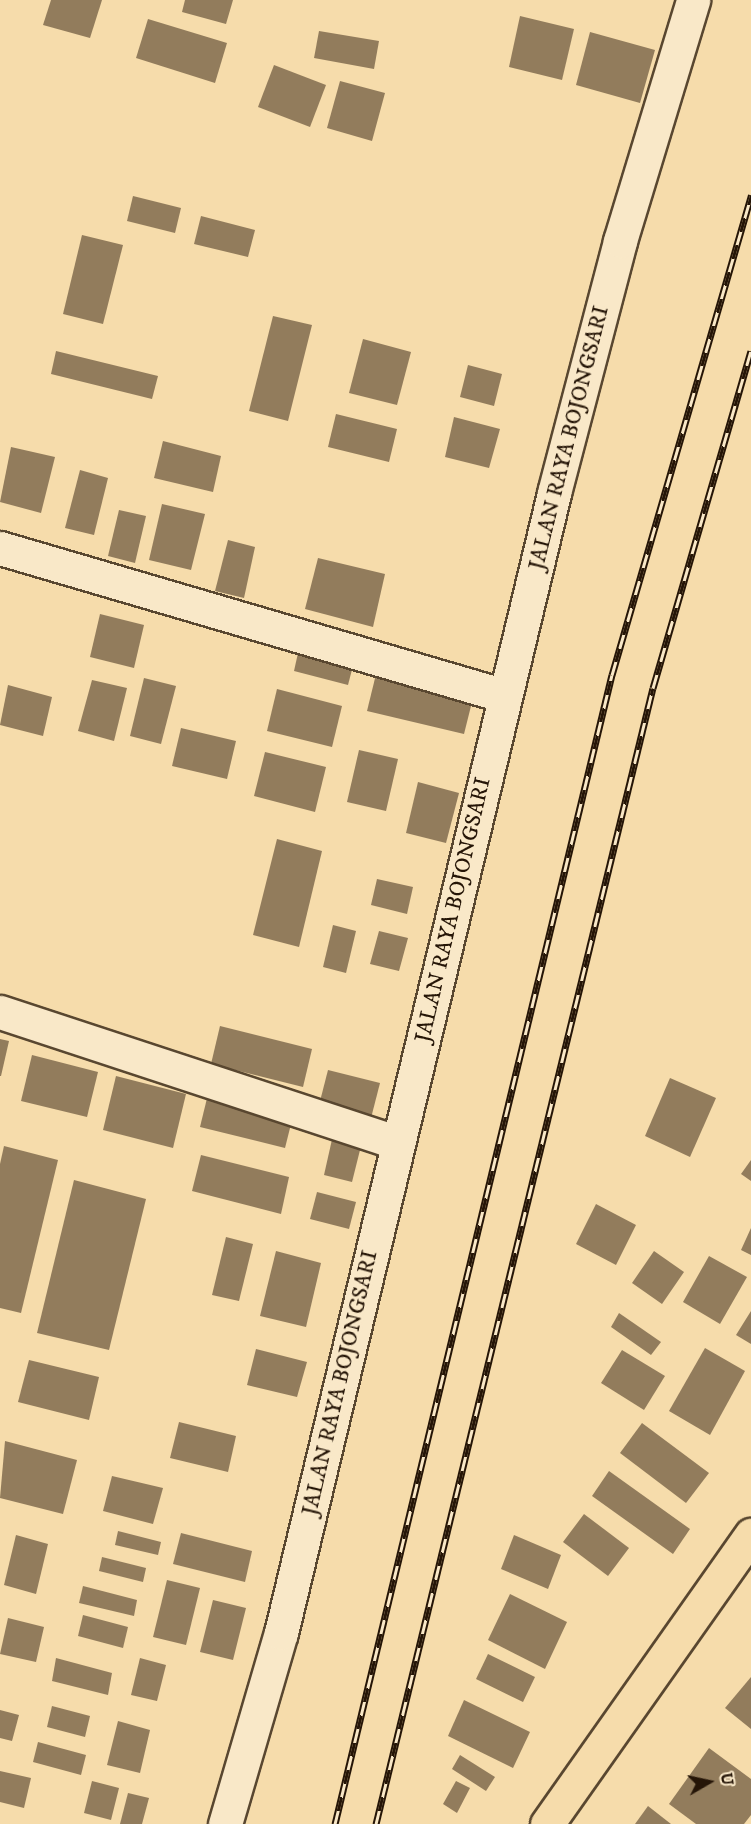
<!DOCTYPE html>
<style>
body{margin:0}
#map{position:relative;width:751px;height:1824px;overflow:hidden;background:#f6dcab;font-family:"IM FELL DW Pica",serif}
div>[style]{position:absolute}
.building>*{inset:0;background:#927c5c}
.roads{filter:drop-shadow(2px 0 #594730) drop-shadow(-2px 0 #594730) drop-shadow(0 2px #594730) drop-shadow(0 -2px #594730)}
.minor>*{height:33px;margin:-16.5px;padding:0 16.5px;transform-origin:16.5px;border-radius:16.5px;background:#f9e8c8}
.major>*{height:33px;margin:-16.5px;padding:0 16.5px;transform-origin:16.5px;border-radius:16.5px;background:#f6dcab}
.rail>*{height:7px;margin-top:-3.5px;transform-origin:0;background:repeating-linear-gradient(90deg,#f9e8c8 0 14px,#251507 0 28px);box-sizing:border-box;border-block:2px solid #251507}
span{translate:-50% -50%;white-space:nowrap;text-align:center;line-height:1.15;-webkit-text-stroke:5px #f9e8c8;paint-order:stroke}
.street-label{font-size:22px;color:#251507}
.north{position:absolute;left:679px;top:1752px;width:60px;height:60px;-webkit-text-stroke:4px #f9e8c8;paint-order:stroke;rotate:81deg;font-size:16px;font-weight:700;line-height:24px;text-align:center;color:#251507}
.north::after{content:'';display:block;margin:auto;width:21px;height:27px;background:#251507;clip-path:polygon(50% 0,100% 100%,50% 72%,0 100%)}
</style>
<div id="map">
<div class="building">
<i style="clip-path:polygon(51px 0,102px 0,90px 38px,43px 25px)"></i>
<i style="clip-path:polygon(185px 0,233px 0,226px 24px,182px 12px)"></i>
<i style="clip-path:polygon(520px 16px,574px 29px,562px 80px,509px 67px)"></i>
<i style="clip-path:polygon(148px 19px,227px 43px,215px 83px,136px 58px)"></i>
<i style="clip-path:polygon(319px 31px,379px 41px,374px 69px,314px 58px)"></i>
<i style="clip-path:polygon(590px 32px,655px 50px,640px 103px,576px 85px)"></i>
<i style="clip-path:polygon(274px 65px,326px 85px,310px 127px,258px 107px)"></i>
<i style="clip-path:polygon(340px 81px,385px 93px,372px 141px,327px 128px)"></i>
<i style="clip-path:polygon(133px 196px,181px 208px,175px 233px,127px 221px)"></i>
<i style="clip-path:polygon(201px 216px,255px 230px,248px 257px,194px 244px)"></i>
<i style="clip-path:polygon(82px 235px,123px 245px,103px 324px,63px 314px)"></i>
<i style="clip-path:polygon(273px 316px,312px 325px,288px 421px,249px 411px)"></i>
<i style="clip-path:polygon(363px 339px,411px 352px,397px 405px,349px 393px)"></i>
<i style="clip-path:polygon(56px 351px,158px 376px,152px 399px,51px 374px)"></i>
<i style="clip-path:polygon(468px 365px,502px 374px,494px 406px,460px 397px)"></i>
<i style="clip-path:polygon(336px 414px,397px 429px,389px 462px,328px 447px)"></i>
<i style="clip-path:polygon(454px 417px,500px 429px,489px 468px,445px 457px)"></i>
<i style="clip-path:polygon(163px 441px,221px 456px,213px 492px,154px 478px)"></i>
<i style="clip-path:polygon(11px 447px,55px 457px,41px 513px,0 502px)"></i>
<i style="clip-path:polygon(80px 470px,108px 478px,94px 535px,65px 528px)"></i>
<i style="clip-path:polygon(162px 504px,205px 514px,191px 570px,149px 560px)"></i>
<i style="clip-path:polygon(119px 510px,146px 516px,135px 563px,108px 556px)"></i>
<i style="clip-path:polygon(228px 540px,255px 547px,244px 598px,215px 591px)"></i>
<i style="clip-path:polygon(318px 558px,385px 574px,373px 627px,305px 609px)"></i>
<i style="clip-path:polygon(100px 614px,144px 625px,134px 668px,90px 657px)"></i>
<i style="clip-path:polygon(300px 644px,355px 658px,348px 685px,294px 671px)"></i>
<i style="clip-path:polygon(378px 666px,475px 690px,464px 734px,367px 711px)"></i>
<i style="clip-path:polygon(144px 678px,176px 686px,161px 744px,130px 736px)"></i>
<i style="clip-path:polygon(92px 680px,127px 688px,114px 741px,78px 731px)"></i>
<i style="clip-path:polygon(8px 685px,52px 697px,43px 736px,0 725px)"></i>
<i style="clip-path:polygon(277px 689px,342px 706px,332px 747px,267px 731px)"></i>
<i style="clip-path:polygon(181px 728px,236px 741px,227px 779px,172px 766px)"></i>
<i style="clip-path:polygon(359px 750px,398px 759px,386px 811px,347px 802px)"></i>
<i style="clip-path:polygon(265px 752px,326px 767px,315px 812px,254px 796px)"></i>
<i style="clip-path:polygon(418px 782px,459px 793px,446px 843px,406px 833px)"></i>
<i style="clip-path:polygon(277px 839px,322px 851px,299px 947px,253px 935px)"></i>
<i style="clip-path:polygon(377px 879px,413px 887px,407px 914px,371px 905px)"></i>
<i style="clip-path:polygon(333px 925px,356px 931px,346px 973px,323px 967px)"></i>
<i style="clip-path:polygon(379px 931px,408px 938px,399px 971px,370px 964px)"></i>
<i style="clip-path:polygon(220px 1026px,312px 1049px,303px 1087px,211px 1064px)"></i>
<i style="clip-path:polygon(0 1039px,9px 1041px,1px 1076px,0 1076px)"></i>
<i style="clip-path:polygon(32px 1055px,98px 1072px,87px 1117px,21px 1101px)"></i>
<i style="clip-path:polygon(328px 1070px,380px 1083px,370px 1122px,318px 1109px)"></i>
<i style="clip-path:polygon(116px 1076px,186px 1094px,173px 1148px,103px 1130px)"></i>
<i style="clip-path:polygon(670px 1078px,716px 1098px,690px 1157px,645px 1136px)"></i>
<i style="clip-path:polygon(209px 1090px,294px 1112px,285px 1148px,200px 1127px)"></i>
<i style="clip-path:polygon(333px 1135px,362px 1142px,352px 1182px,324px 1175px)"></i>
<i style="clip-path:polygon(4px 1146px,58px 1160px,21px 1313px,0 1308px,0 1164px)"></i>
<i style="clip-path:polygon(201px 1155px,289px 1177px,281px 1214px,192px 1191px)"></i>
<i style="clip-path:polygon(751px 1160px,751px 1181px,741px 1174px)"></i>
<i style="clip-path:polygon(74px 1180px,146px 1199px,109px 1350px,37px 1333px)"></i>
<i style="clip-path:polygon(317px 1192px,356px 1202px,349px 1229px,310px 1219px)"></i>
<i style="clip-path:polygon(596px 1204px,636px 1225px,616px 1265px,576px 1244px)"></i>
<i style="clip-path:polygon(751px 1228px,751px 1255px,741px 1250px)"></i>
<i style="clip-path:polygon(226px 1237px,253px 1244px,239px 1301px,212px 1295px)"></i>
<i style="clip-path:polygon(276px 1251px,321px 1263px,306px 1327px,260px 1316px)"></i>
<i style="clip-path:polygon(654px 1251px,684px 1272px,662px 1304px,632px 1283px)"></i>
<i style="clip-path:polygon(709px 1256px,747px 1277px,720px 1324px,683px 1302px)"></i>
<i style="clip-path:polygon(751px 1311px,751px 1344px,736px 1335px)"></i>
<i style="clip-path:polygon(619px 1313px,661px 1342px,651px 1355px,611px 1327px)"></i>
<i style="clip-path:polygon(705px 1348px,745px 1371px,710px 1435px,669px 1411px)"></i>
<i style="clip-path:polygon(256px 1349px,307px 1362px,297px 1397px,247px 1385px)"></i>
<i style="clip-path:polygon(622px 1350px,665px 1376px,644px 1410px,601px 1383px)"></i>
<i style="clip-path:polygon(29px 1360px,99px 1377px,89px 1420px,18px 1402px)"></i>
<i style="clip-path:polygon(179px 1422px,236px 1436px,228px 1472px,170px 1458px)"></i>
<i style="clip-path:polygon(642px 1423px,709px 1473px,686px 1503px,620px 1453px)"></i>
<i style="clip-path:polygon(5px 1441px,77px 1460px,63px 1514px,0 1498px)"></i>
<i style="clip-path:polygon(609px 1471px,690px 1529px,673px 1554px,592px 1496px)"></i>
<i style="clip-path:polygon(112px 1476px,163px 1488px,153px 1524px,103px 1511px)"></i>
<i style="clip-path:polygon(584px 1514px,629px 1548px,608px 1576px,563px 1542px)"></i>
<i style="clip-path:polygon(118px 1531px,161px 1542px,158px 1555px,115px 1545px)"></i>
<i style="clip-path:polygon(181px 1533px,252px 1551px,245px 1582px,173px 1564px)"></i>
<i style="clip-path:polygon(16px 1535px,48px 1544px,36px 1594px,4px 1585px)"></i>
<i style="clip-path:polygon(514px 1535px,561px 1555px,548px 1589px,501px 1569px)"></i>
<i style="clip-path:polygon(102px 1557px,146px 1568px,143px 1582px,99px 1571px)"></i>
<i style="clip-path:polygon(167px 1580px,200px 1588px,186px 1645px,153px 1637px)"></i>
<i style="clip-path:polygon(83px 1586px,137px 1600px,134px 1616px,79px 1603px)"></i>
<i style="clip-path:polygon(510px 1594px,567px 1622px,545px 1669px,488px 1640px)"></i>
<i style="clip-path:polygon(213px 1600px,246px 1608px,233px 1660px,200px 1652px)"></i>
<i style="clip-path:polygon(83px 1615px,128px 1627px,123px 1648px,78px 1636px)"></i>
<i style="clip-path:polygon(8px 1618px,44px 1627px,36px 1662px,0 1654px)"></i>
<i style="clip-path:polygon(488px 1654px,535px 1677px,523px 1702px,476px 1679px)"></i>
<i style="clip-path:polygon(56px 1658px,112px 1673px,108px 1695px,52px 1681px)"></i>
<i style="clip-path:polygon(140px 1658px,166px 1665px,157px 1701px,131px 1695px)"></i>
<i style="clip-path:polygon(751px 1677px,751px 1729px,725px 1708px)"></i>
<i style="clip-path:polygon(464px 1700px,530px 1732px,513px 1768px,448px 1736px)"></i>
<i style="clip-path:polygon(52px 1706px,90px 1716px,85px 1737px,47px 1727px)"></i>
<i style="clip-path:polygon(0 1710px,19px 1715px,12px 1741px,0 1738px)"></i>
<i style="clip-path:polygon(118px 1721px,150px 1730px,140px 1773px,107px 1765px)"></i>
<i style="clip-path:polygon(38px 1742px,86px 1755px,81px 1775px,33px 1762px)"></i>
<i style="clip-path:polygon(709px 1748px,751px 1779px,751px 1815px,744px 1824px,696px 1824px,669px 1804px)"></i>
<i style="clip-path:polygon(460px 1755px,495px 1777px,486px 1791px,452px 1769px)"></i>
<i style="clip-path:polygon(0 1771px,31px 1778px,24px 1808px,0 1802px)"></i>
<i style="clip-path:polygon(92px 1781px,119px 1788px,111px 1820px,84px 1813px)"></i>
<i style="clip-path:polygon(456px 1781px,470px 1788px,457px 1813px,443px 1804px)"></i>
<i style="clip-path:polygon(128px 1793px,149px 1798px,142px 1824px,120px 1824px)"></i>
<i style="clip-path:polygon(648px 1806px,671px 1824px,635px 1824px)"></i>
</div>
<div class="roads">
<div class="minor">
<i style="left:0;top:548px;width:526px;rotate:16.33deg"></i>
<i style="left:0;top:1012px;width:419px;rotate:18.2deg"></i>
<i style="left:225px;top:1824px;width:199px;rotate:-73.7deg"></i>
<i style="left:281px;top:1633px;width:1172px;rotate:-76.53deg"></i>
<i style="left:554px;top:493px;width:260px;rotate:-75.3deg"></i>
<i style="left:620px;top:241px;width:252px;rotate:-73.1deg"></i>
</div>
<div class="major">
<i style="left:547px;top:1824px;width:354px;rotate:-54.8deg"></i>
</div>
</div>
<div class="rail">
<i style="left:335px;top:1824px;width:1182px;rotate:-76.45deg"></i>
<i style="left:612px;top:675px;width:500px;rotate:-73.8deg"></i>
<i style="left:376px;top:1824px;width:1169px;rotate:-76.3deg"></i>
<i style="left:653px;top:688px;width:351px;rotate:-73.8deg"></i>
</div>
<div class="street-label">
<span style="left:569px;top:438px;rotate:-76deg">JALAN RAYA BOJONGSARI</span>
<span style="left:453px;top:910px;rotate:-77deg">JALAN RAYA BOJONGSARI</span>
<span style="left:340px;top:1383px;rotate:-77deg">JALAN RAYA BOJONGSARI</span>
</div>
<div class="north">U</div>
</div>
